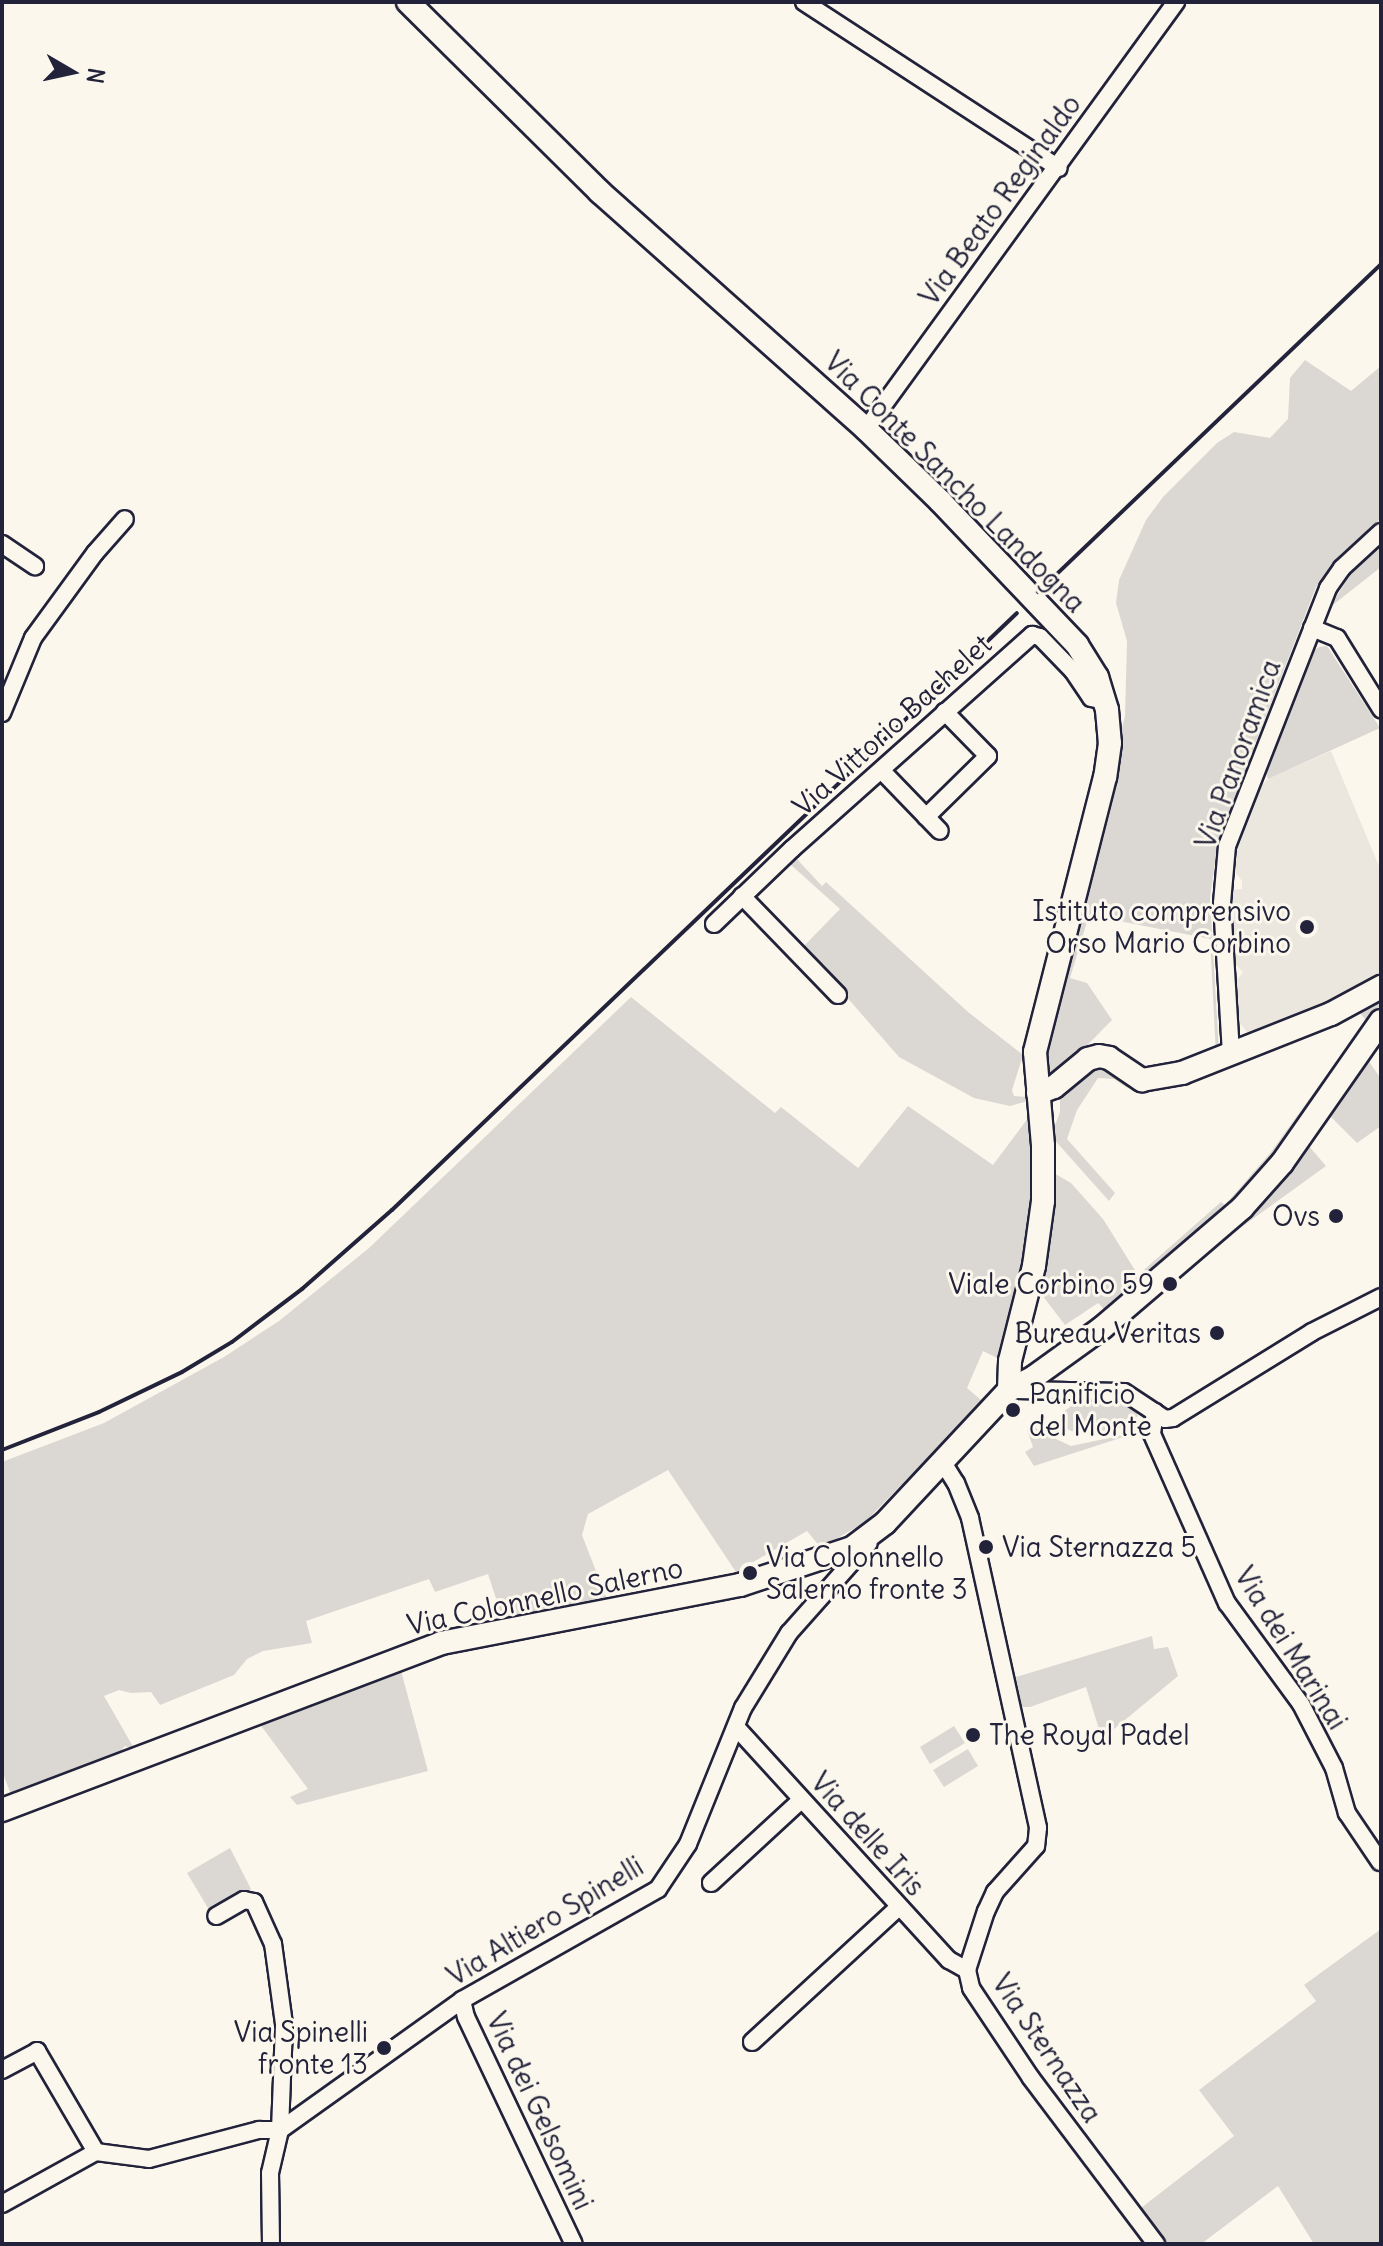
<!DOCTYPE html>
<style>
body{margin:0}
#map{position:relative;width:1383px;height:2246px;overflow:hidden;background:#fbf7ec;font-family:Delius,sans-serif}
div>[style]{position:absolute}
.built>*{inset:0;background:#ebe7df}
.green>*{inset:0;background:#dbd8d3}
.roads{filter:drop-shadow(2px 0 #22223b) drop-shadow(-2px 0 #22223b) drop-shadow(0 2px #22223b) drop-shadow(0 -2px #22223b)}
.street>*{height:16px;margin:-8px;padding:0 8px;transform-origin:8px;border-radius:8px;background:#fbf7ec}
.secondary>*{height:22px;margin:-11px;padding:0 11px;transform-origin:11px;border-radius:11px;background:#fbf7ec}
.rail>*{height:4px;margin:-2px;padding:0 2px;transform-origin:2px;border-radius:2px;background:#22223b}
.dots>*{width:22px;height:22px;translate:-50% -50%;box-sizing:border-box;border:4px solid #fbf7ec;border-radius:50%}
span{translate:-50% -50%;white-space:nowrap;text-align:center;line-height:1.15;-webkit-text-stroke:6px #fbf7ec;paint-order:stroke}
.street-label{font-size:28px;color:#22223b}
.poi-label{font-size:28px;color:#22223b}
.right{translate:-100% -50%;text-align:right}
.left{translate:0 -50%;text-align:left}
.frame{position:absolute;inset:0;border:4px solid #22223b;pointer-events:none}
.north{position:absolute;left:32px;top:32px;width:80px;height:80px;-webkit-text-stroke:6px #fbf7ec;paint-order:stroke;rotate:99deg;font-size:22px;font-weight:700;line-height:32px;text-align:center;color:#22223b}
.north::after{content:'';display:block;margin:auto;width:28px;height:36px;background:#22223b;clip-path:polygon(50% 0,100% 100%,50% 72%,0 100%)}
</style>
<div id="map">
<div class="built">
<i style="clip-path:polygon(1331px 751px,1381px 871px,1381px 976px,1289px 1023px,1255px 1034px,1247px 1032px,1239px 1022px,1237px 980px,1243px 972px,1235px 964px,1232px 890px,1242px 889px,1242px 881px,1233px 869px,1237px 851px,1262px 785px,1268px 779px)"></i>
</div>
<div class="green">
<i style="clip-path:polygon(1305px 360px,1351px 391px,1381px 366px,1381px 518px,1338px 557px,1316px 587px,1218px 840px,1210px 898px,1219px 1052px,1216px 1055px,1210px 939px,1089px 915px,1070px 978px,1087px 983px,1112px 1020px,1056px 1077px,1047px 1079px,1044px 1050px,1125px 716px,1127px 641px,1116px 603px,1119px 580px,1146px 520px,1163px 497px,1217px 443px,1234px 432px,1270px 438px,1288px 419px,1290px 378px)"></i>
<i style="clip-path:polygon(1381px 544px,1381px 567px,1329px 608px,1353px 571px)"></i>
<i style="clip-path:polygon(1327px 646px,1380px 728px,1268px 779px,1266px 772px,1312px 652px,1319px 647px)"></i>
<i style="clip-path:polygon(795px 857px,822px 886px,826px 882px,968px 1012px,1023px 1055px,1012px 1090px,1014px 1096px,1028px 1097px,1028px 1101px,1010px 1106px,974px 1098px,899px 1057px,803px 947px,840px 909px,790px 864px)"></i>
<i style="clip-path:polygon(631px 997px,775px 1113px,781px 1107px,858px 1168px,908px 1106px,993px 1165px,1031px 1114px,1035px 1123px,1034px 1229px,1003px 1361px,983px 1351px,967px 1388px,981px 1400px,970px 1416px,911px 1484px,901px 1485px,865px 1522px,821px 1548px,807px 1531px,748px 1565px,748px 1569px,738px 1575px,668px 1470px,588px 1514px,582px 1535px,608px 1602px,504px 1623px,488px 1574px,435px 1592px,429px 1579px,306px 1621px,312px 1643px,263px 1651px,247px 1659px,234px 1675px,160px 1705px,151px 1692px,131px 1693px,119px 1690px,104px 1696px,135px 1750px,125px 1746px,118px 1754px,12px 1797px,2px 1771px,2px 1462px,104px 1423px,224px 1357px,279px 1321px,369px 1248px)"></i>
<i style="clip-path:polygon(1381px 997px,1381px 1009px,1335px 1073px,1259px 1176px,1227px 1209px,1106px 1311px,1098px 1303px,1065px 1325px,1039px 1291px,1052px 1213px,1052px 1172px,1071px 1183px,1103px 1219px,1138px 1275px,1221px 1202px,1225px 1205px,1271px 1152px,1366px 1020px,1358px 1011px)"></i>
<i style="clip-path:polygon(1368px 1060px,1381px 1079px,1381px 1126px,1357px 1143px,1329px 1115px)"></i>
<i style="clip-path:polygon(1103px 1067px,1122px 1079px,1129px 1089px,1114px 1079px,1098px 1078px,1077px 1110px,1067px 1139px,1115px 1193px,1109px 1201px,1051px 1136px,1060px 1112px,1060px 1095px,1093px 1068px)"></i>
<i style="clip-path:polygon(1308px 1145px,1326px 1166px,1236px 1231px,1234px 1229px,1265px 1200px)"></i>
<i style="clip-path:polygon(1086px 1396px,1094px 1401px,1133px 1405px,1138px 1416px,1125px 1426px,1107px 1431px,1094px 1434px,1071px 1431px,1064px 1427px,1060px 1414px)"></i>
<i style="clip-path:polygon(1052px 1424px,1056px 1439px,1071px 1446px,1142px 1431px,1034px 1466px,1025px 1452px,1033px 1447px,1027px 1430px,1034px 1425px,1040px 1433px)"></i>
<i style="clip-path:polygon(1152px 1636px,1154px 1649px,1168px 1647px,1178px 1676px,1102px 1739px,1086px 1687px,1030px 1707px,1022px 1707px,1016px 1677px)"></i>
<i style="clip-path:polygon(400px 1667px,428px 1771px,297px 1805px,290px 1797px,308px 1789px,259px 1723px)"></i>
<i style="clip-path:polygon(954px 1726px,965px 1743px,930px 1764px,920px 1747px)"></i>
<i style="clip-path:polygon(968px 1749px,978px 1766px,944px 1787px,933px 1770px)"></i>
<i style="clip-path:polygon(230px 1848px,251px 1889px,211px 1913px,187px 1873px)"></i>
<i style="clip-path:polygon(1381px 1929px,1381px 2244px,1314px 2244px,1278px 2186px,1201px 2244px,1162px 2244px,1137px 2211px,1234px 2136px,1199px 2090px,1316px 2001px,1304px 1985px)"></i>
</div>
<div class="roads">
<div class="street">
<i style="left:804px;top:2px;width:304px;rotate:33.1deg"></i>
<i style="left:866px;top:429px;width:528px;rotate:-54.02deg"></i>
<i style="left:2px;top:544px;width:40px;rotate:34deg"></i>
<i style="left:1312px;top:628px;width:27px;rotate:22deg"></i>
<i style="left:1337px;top:638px;width:84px;rotate:58.2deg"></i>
<i style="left:2px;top:713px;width:81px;rotate:-67.5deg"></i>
<i style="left:33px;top:638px;width:105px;rotate:-53.9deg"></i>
<i style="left:95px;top:553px;width:45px;rotate:-48.6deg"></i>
<i style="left:882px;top:771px;width:83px;rotate:46deg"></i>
<i style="left:926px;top:817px;width:87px;rotate:-44.5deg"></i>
<i style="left:988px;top:756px;width:62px;rotate:-134.3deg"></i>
<i style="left:742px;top:896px;width:138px;rotate:45.9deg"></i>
<i style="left:714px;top:924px;width:108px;rotate:-43.9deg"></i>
<i style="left:792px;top:849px;width:322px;rotate:-41.7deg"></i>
<i style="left:1032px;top:635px;width:8px;rotate:14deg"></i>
<i style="left:1040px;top:637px;width:47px;rotate:45.9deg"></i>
<i style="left:1073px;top:671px;width:32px;rotate:56deg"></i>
<i style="left:1091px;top:698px;width:14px;rotate:12deg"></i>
<i style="left:1231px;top:1054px;width:151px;rotate:-93.4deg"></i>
<i style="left:1222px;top:903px;width:57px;rotate:-85deg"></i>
<i style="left:1227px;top:846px;width:277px;rotate:-68.6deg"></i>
<i style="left:1328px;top:588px;width:24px;rotate:-55deg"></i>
<i style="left:1342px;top:568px;width:53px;rotate:-42.7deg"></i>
<i style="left:1015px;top:1390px;width:109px;rotate:1.1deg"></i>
<i style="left:1124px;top:1392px;width:49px;rotate:33.4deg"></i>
<i style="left:1165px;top:1419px;width:8px;rotate:-7deg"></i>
<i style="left:1173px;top:1418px;width:163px;rotate:-31.7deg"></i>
<i style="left:1312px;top:1332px;width:77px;rotate:-26.9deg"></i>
<i style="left:1155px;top:1412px;width:22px;rotate:98deg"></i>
<i style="left:1152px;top:1434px;width:185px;rotate:66.1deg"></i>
<i style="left:1227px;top:1603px;width:125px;rotate:53.8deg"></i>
<i style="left:1301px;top:1704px;width:72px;rotate:62.7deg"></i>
<i style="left:1334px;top:1768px;width:47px;rotate:73.9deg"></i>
<i style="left:1347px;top:1813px;width:59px;rotate:56deg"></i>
<i style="left:942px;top:1461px;width:26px;rotate:58deg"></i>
<i style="left:956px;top:1483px;width:38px;rotate:68deg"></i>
<i style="left:970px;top:1518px;width:317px;rotate:77.6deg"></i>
<i style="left:1038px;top:1828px;width:18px;rotate:96deg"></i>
<i style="left:1036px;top:1846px;width:62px;rotate:131.7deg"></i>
<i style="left:995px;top:1892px;width:21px;rotate:115deg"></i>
<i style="left:986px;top:1911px;width:62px;rotate:107.9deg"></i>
<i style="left:967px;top:1970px;width:18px;rotate:77deg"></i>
<i style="left:971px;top:1988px;width:108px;rotate:56.3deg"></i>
<i style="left:1031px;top:2078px;width:208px;rotate:53deg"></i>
<i style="left:736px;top:1727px;width:316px;rotate:47.6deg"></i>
<i style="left:949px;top:1960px;width:21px;rotate:29deg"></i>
<i style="left:711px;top:1883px;width:122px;rotate:-42.7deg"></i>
<i style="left:462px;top:2000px;width:17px;rotate:77deg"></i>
<i style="left:466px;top:2017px;width:251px;rotate:64.6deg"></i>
<i style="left:752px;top:2042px;width:200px;rotate:-42.6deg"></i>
<i style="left:2px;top:2070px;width:40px;rotate:-28deg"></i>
<i style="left:37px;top:2051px;width:117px;rotate:59.7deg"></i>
<i style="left:2px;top:2204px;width:107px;rotate:-29deg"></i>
<i style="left:96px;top:2152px;width:53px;rotate:7.5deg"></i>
<i style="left:149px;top:2159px;width:114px;rotate:-14.8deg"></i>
<i style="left:259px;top:2130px;width:21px"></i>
<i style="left:280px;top:2130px;width:106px;rotate:-87.8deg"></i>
<i style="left:284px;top:2024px;width:81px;rotate:-97.8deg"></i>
<i style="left:273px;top:1944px;width:46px;rotate:-114.3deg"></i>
<i style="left:254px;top:1902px;width:10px;rotate:-169deg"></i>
<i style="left:244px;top:1900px;width:32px;rotate:150deg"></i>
<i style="left:271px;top:2244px;width:71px;rotate:-90.8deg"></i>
<i style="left:270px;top:2173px;width:44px;rotate:-76.9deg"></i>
<i style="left:280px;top:2130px;width:224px;rotate:-35.5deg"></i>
<i style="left:462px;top:2000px;width:225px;rotate:-29.5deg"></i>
<i style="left:658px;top:1889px;width:54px;rotate:-56.3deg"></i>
<i style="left:688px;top:1844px;width:147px;rotate:-68deg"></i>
<i style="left:743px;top:1708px;width:88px;rotate:-58.5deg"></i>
<i style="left:789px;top:1633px;width:120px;rotate:-48.4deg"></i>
</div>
<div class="secondary">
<i style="left:408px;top:2px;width:270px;rotate:44.7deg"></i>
<i style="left:600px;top:192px;width:356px;rotate:41.7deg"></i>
<i style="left:866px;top:429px;width:103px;rotate:44.2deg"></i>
<i style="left:940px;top:501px;width:199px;rotate:46.4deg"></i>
<i style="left:1077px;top:645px;width:38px;rotate:58deg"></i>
<i style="left:1097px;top:677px;width:34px;rotate:73deg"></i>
<i style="left:1107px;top:710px;width:33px;rotate:85deg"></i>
<i style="left:1110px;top:743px;width:34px;rotate:98deg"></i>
<i style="left:1105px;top:777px;width:284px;rotate:104.3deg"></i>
<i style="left:1035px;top:1052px;width:94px;rotate:85.1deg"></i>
<i style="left:1043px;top:1146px;width:55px;rotate:90deg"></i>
<i style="left:1043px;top:1201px;width:66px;rotate:97.9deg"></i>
<i style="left:1034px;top:1266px;width:98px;rotate:104.2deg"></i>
<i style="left:1010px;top:1361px;width:29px;rotate:92deg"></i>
<i style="left:1038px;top:1093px;width:17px;rotate:-21deg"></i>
<i style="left:1054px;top:1087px;width:44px;rotate:-39.5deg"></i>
<i style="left:1088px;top:1059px;width:11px;rotate:-15deg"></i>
<i style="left:1099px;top:1056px;width:10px;rotate:11deg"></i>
<i style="left:1109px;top:1058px;width:40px;rotate:34deg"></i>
<i style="left:1142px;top:1080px;width:41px;rotate:-9.9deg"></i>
<i style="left:1182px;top:1073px;width:160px;rotate:-21.6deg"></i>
<i style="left:1331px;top:1014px;width:57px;rotate:-28.4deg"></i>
<i style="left:2px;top:1810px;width:470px;rotate:-20.8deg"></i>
<i style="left:441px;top:1643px;width:305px;rotate:-11deg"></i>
<i style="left:740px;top:1585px;width:118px;rotate:-18.3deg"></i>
<i style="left:852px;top:1548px;width:41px;rotate:-37.1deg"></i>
<i style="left:885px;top:1523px;width:182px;rotate:-47deg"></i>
<i style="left:1009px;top:1390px;width:28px;rotate:-27deg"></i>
<i style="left:1034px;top:1377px;width:84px;rotate:-35.8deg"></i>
<i style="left:1102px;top:1328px;width:184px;rotate:-40.6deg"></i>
<i style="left:1242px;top:1208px;width:60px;rotate:-48.4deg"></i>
<i style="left:1282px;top:1163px;width:173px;rotate:-55.1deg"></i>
</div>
</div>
<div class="rail">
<i style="left:1038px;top:592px;width:475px;rotate:-43.7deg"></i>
<i style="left:2px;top:1450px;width:104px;rotate:-21.4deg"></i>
<i style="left:99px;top:1412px;width:92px;rotate:-25.7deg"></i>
<i style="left:182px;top:1372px;width:58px;rotate:-31deg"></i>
<i style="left:232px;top:1342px;width:88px;rotate:-37.1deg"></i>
<i style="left:302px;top:1289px;width:120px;rotate:-41.3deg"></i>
<i style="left:392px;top:1210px;width:864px;rotate:-43.69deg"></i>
</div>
<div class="dots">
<i style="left:1307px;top:927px;background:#22223b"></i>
<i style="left:1336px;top:1216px;background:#22223b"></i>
<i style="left:1170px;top:1284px;background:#22223b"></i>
<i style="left:1217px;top:1333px;background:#22223b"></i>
<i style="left:1013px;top:1410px;background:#22223b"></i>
<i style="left:986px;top:1547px;background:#22223b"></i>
<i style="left:750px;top:1573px;background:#22223b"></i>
<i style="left:973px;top:1735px;background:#22223b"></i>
<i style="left:384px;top:2048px;background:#22223b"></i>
</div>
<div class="street-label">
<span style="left:1000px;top:200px;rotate:-54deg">Via Beato Reginaldo</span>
<span style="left:955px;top:482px;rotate:45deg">Via Conte Sancho Landogna</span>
<span style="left:892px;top:725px;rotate:-42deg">Via Vittorio Bachelet</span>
<span style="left:1238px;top:754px;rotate:-70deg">Via Panoramica</span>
<span style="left:545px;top:1596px;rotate:-12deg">Via Colonnello Salerno</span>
<span style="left:1291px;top:1648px;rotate:58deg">Via dei Marinai</span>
<span style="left:868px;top:1834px;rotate:48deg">Via delle Iris</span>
<span style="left:545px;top:1921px;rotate:-31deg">Via Altiero Spinelli</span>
<span style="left:1047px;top:2048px;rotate:56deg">Via Sternazza</span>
<span style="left:540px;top:2111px;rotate:65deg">Via dei Gelsomini</span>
</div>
<div class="poi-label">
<span class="right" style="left:1291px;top:927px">Istituto comprensivo<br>Orso Mario Corbino</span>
<span class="right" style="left:1320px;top:1216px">Ovs</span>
<span class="right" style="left:1154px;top:1284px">Viale Corbino 59</span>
<span class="right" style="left:1201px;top:1333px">Bureau Veritas</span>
<span class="left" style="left:1029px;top:1410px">Panificio<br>del Monte</span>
<span class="left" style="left:1002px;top:1547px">Via Sternazza 5</span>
<span class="left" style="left:766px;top:1573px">Via Colonnello<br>Salerno fronte 3</span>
<span class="left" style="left:989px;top:1735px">The Royal Padel</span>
<span class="right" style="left:368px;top:2048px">Via Spinelli<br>fronte 13</span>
</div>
<div class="frame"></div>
<div class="north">N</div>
</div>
